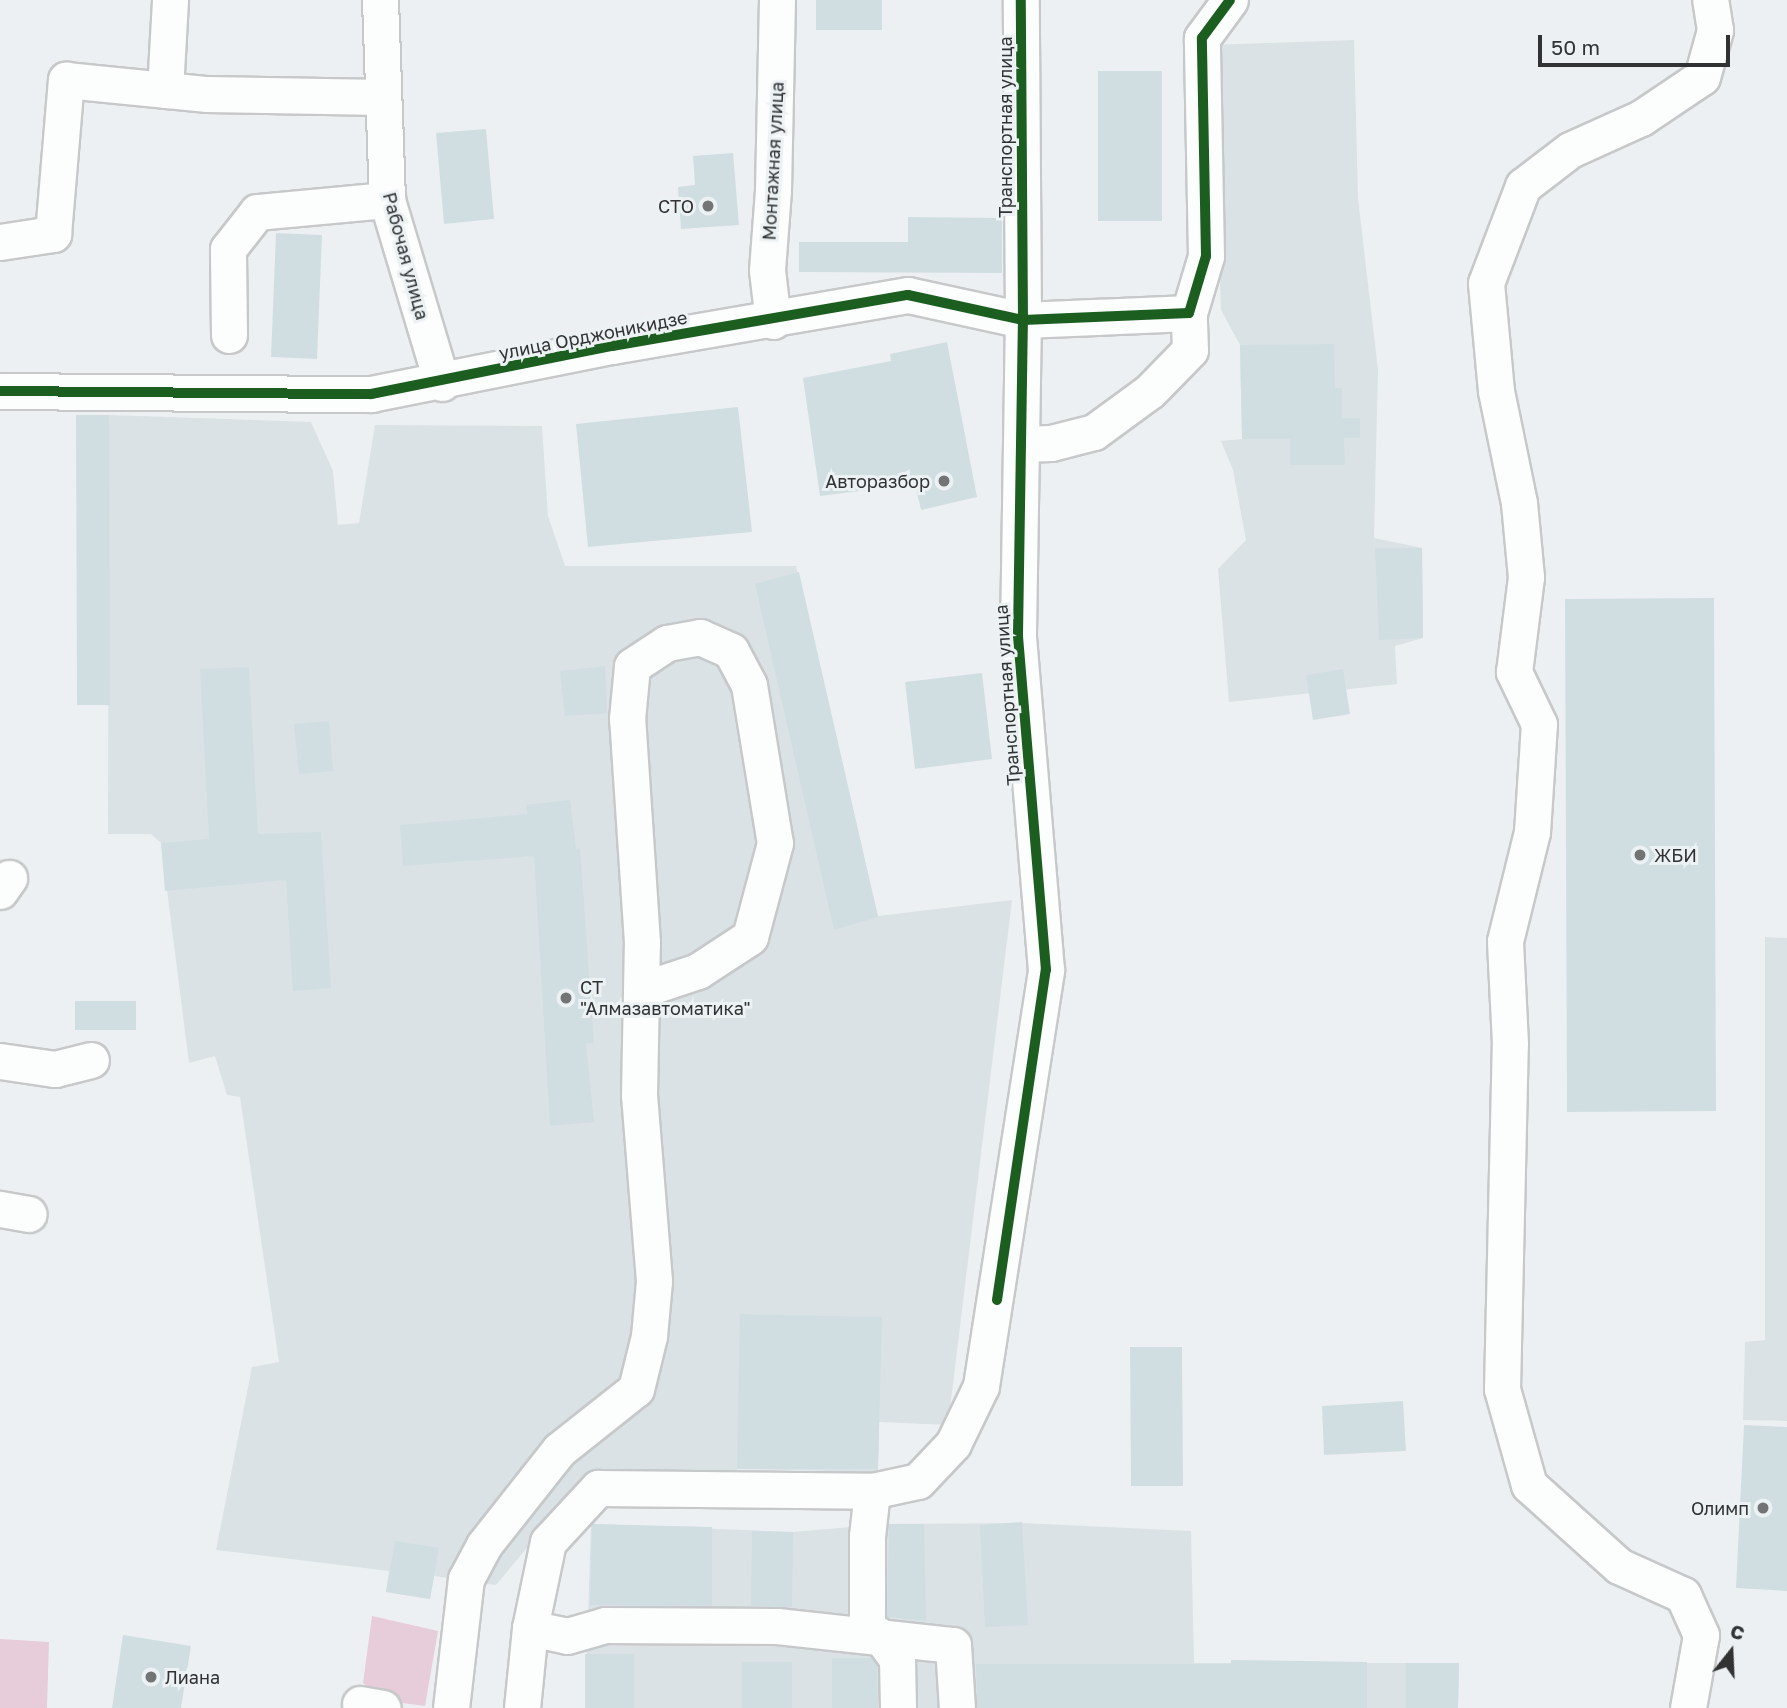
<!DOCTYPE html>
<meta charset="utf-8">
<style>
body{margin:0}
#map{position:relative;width:1787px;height:1708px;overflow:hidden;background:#edf0f2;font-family:"Golos Text",sans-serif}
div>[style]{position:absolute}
.built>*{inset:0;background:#dae2e6}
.green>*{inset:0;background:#e7ccd9}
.building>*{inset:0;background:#d0dee2}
.roads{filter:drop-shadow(2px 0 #c6c8c9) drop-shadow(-2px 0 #c6c8c9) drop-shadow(0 2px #c6c8c9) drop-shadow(0 -2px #c6c8c9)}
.minor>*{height:35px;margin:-17.5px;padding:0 17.5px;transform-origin:17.5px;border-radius:17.5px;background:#fcfdfd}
.cycleway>*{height:10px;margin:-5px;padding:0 5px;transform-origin:5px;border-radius:5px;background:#1b5e20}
.dots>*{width:19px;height:19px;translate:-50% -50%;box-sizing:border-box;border:4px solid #ecf1f3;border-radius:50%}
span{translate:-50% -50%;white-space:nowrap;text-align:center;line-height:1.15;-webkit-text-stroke:6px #ecf1f3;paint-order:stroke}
.street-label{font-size:18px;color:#303233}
.poi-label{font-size:18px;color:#303233}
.right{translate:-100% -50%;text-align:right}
.left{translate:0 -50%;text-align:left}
.north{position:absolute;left:1696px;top:1617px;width:70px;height:70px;-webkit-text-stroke:5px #ecf1f3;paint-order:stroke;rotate:18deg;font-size:19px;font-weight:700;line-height:28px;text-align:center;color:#303233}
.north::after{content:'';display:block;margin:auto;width:24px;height:32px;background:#303233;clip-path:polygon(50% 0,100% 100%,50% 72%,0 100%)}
.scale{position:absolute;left:1538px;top:35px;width:192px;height:32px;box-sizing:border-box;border:4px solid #303233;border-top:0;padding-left:9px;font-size:21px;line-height:24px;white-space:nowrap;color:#303233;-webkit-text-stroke:5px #ecf1f3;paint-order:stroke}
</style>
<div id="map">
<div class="built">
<i style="clip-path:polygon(1354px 40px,1358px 198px,1378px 370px,1374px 538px,1422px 548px,1423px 638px,1395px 646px,1397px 684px,1229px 702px,1218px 569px,1246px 540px,1233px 470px,1221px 441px,1242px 439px,1240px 345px,1221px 310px,1211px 45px)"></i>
<i style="clip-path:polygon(109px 415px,311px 422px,333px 471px,338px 525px,359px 523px,375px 425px,542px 426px,548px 516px,565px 566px,796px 566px,878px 916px,1012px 900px,948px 1425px,879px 1422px,878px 1472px,737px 1469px,735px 1483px,581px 1483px,496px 1585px,434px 1576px,430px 1599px,386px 1592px,389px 1571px,216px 1550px,252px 1367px,279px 1362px,240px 1097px,227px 1095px,215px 1056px,189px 1063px,161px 843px,151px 834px,108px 834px)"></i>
<i style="clip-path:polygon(1765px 937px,1787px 938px,1787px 1421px,1743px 1420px,1745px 1342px,1765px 1340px)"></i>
<i style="clip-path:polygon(1022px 1523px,1191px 1531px,1194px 1663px,1459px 1663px,1458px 1708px,585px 1708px,591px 1524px,793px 1532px,885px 1524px)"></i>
</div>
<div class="green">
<i style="clip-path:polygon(372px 1616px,438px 1631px,425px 1706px,387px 1701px,363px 1683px)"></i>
<i style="clip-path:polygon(0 1639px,49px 1642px,47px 1708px,0 1708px)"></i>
</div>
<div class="building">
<i style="clip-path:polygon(816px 0,882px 0,882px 30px,816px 30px)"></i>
<i style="clip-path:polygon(1098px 71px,1162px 71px,1162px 221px,1098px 221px)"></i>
<i style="clip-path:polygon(486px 129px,494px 219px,444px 224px,436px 133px)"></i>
<i style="clip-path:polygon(733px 153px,739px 225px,681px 229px,678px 187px,695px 185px,693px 156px)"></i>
<i style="clip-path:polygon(908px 217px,1002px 218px,1002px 273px,799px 272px,799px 242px,908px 242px)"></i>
<i style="clip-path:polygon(276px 233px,322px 235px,317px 359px,271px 357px)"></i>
<i style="clip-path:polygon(947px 342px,977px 497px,921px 510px,915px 484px,820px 496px,803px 378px,891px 361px,890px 354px)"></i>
<i style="clip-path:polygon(1334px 344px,1335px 388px,1342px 388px,1342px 418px,1360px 418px,1360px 438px,1344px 438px,1345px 465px,1290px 465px,1290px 439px,1242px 439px,1240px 345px)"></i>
<i style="clip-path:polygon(738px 407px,752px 532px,588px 547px,576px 424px)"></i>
<i style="clip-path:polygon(76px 415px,109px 415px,110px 705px,77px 705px)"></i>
<i style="clip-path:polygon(1375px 548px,1422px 548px,1423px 638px,1379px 640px)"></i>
<i style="clip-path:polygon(799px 572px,878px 917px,834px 930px,755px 584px)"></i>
<i style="clip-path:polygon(1714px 598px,1716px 1111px,1567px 1112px,1565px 599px)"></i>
<i style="clip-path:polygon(605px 666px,607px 713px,565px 716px,560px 671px)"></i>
<i style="clip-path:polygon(249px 667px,258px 834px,321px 832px,331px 988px,293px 991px,286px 880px,165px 891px,161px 843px,209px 839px,200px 669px)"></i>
<i style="clip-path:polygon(1343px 669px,1350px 714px,1313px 720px,1306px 675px)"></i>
<i style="clip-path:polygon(982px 673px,992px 759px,915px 769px,905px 682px)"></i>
<i style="clip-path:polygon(329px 721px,333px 771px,299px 774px,294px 724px)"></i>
<i style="clip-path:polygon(570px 800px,576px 849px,580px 848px,594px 1043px,586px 1044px,594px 1122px,550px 1126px,534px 856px,403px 866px,400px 825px,527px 814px,526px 805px)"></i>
<i style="clip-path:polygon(75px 1001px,136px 1001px,136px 1030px,75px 1030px)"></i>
<i style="clip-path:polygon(740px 1314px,882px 1317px,878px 1469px,737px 1469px)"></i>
<i style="clip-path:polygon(1130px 1347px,1182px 1347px,1183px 1486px,1131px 1486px)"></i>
<i style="clip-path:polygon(1403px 1401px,1406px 1451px,1324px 1455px,1322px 1406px)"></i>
<i style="clip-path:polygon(1744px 1425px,1787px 1427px,1787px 1591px,1736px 1588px)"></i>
<i style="clip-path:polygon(1022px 1522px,1028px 1625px,985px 1627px,980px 1525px)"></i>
<i style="clip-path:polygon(592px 1524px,712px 1527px,712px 1606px,590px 1605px)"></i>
<i style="clip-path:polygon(889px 1524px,924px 1524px,926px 1621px,887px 1617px)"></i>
<i style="clip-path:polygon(752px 1531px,793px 1532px,792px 1607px,751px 1606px)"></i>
<i style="clip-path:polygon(395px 1541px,439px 1548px,430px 1599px,386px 1592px)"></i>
<i style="clip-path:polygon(123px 1635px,191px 1646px,181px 1708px,112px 1708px)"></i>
<i style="clip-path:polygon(585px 1654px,634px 1654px,634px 1708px,585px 1708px)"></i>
<i style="clip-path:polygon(832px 1658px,871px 1658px,877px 1666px,878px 1708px,832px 1708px)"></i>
<i style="clip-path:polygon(1231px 1660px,1367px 1662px,1367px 1708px,977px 1708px,976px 1664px,1231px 1664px)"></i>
<i style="clip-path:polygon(742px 1662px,792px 1662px,792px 1708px,742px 1708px)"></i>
<i style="clip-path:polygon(1406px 1663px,1459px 1663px,1458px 1708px,1406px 1708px)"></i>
</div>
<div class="roads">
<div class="minor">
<i style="left:380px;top:0;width:200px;rotate:88deg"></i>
<i style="left:387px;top:200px;width:191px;rotate:73.3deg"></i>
<i style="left:165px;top:90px;width:90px;rotate:-86.8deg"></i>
<i style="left:0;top:242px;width:54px;rotate:-8.6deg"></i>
<i style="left:53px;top:234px;width:155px;rotate:-85.2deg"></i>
<i style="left:66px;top:80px;width:142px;rotate:5.7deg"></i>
<i style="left:207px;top:94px;width:176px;rotate:1deg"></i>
<i style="left:773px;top:321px;width:51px;rotate:-96.7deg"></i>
<i style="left:767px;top:270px;width:80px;rotate:-85.7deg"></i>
<i style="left:773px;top:190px;width:190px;rotate:-88.8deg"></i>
<i style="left:229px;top:335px;width:86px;rotate:-90.7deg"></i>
<i style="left:228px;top:249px;width:47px;rotate:-51.9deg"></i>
<i style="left:257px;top:212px;width:131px;rotate:-5.3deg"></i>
<i style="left:0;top:391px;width:371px;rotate:0.5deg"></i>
<i style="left:371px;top:394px;width:246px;rotate:-11.3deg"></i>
<i style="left:612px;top:346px;width:300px;rotate:-9.8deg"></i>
<i style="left:908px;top:295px;width:118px;rotate:12.3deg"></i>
<i style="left:1023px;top:320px;width:166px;rotate:-2.4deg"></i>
<i style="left:1021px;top:444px;width:30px;rotate:-2deg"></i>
<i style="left:1051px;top:443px;width:44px;rotate:-14.3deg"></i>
<i style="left:1094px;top:432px;width:69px;rotate:-36.2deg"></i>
<i style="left:1150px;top:391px;width:57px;rotate:-45.7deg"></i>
<i style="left:1190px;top:350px;width:37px;rotate:-92deg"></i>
<i style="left:1189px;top:313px;width:59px;rotate:-73.4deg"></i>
<i style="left:1206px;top:256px;width:218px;rotate:-91.1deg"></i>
<i style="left:1202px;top:38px;width:47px;rotate:-53.6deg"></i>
<i style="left:0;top:891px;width:16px;rotate:-55deg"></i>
<i style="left:0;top:1061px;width:56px;rotate:8.3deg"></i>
<i style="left:55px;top:1069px;width:37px;rotate:-14deg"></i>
<i style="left:0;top:1209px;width:29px;rotate:10deg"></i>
<i style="left:872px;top:1491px;width:45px;rotate:96.3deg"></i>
<i style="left:867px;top:1536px;width:91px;rotate:90deg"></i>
<i style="left:867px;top:1627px;width:17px;rotate:36deg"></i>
<i style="left:881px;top:1637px;width:27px;rotate:54deg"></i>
<i style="left:897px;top:1659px;width:49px;rotate:88.8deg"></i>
<i style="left:530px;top:1628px;width:38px;rotate:12deg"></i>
<i style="left:567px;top:1636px;width:40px;rotate:-16deg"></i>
<i style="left:605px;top:1625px;width:172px;rotate:0.3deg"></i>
<i style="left:777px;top:1626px;width:177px;rotate:6.2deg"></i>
<i style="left:953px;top:1645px;width:63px;rotate:86.4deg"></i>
<i style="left:360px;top:1704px;width:23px;rotate:10deg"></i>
<i style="left:451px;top:1708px;width:130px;rotate:-83.4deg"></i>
<i style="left:466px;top:1579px;width:38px;rotate:-62deg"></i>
<i style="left:484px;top:1545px;width:121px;rotate:-51.7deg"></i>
<i style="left:559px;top:1450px;width:98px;rotate:-38.4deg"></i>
<i style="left:636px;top:1389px;width:55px;rotate:-76.2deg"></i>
<i style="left:649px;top:1336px;width:55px;rotate:-84.8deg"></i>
<i style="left:654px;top:1281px;width:187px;rotate:-94.6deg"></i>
<i style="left:639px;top:1095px;width:153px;rotate:-88.9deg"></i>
<i style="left:642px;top:942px;width:224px;rotate:-93.8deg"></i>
<i style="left:627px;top:719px;width:53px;rotate:-84.6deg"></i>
<i style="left:632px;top:666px;width:42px;rotate:-33.3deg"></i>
<i style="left:667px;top:643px;width:34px;rotate:-10deg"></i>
<i style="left:700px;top:637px;width:34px;rotate:24deg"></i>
<i style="left:731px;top:651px;width:38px;rotate:62deg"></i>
<i style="left:749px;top:685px;width:160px;rotate:80.7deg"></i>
<i style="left:775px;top:843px;width:97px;rotate:104.9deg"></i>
<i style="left:750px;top:937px;width:62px;rotate:146.8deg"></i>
<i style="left:698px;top:971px;width:60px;rotate:161.6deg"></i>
<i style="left:522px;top:1708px;width:80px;rotate:-84.3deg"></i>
<i style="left:530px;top:1628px;width:88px;rotate:-78.2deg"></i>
<i style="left:548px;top:1542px;width:74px;rotate:-47.2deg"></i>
<i style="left:598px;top:1488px;width:274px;rotate:0.6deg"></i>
<i style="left:872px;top:1491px;width:47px;rotate:-12.3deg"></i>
<i style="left:918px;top:1481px;width:51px;rotate:-46.6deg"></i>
<i style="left:953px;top:1444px;width:64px;rotate:-64.2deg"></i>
<i style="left:981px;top:1386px;width:421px;rotate:-81.1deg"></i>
<i style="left:1046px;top:970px;width:337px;rotate:-94.8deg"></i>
<i style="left:1018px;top:634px;width:314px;rotate:-89.1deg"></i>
<i style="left:1023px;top:320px;width:320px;rotate:-90.4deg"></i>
<i style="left:1688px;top:1708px;width:74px;rotate:-79.9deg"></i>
<i style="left:1701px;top:1635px;width:44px;rotate:-114.2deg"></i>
<i style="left:1683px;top:1595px;width:70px;rotate:-155.6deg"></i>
<i style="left:1619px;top:1566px;width:121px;rotate:-138deg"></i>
<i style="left:1529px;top:1485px;width:100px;rotate:-105.7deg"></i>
<i style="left:1502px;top:1389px;width:345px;rotate:-88.7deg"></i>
<i style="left:1510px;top:1044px;width:103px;rotate:-92.8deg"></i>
<i style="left:1505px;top:941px;width:112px;rotate:-76.1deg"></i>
<i style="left:1532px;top:832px;width:108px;rotate:-86.3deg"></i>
<i style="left:1539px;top:724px;width:58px;rotate:-115.7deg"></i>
<i style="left:1514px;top:672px;width:96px;rotate:-82.8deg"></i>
<i style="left:1526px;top:577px;width:74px;rotate:-95.4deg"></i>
<i style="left:1519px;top:503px;width:114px;rotate:-101.6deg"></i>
<i style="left:1496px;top:391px;width:108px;rotate:-95.3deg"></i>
<i style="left:1486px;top:283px;width:104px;rotate:-69.1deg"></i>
<i style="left:1523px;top:186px;width:59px;rotate:-37.5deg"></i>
<i style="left:1570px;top:150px;width:78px;rotate:-24.3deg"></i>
<i style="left:1641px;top:118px;width:73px;rotate:-33.9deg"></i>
<i style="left:1702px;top:77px;width:49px;rotate:-74.5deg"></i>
<i style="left:1715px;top:30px;width:30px;rotate:-99deg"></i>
</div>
</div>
<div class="cycleway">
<i style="left:0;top:391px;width:371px;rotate:0.5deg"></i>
<i style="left:371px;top:394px;width:246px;rotate:-11.3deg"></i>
<i style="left:612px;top:346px;width:300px;rotate:-9.8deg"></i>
<i style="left:908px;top:295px;width:118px;rotate:12.3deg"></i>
<i style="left:1023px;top:320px;width:166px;rotate:-2.4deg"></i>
<i style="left:1189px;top:313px;width:59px;rotate:-73.4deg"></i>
<i style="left:1206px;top:256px;width:218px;rotate:-91.1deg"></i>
<i style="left:1202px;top:38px;width:47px;rotate:-53.6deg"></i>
<i style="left:997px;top:1300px;width:334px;rotate:-81.6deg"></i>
<i style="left:1046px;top:970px;width:337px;rotate:-94.8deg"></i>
<i style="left:1018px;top:634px;width:314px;rotate:-89.1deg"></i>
<i style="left:1023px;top:320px;width:320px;rotate:-90.4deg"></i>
</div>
<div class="dots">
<i style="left:708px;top:206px;background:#727476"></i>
<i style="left:944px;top:481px;background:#727476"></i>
<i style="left:1640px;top:855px;background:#727476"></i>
<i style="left:566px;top:998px;background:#727476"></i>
<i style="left:1763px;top:1508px;background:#727476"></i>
<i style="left:151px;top:1677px;background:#727476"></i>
</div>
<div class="street-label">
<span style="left:1005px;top:127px;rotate:-90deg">Транспортная улица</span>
<span style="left:773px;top:161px;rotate:-87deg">Монтажная улица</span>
<span style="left:406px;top:256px;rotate:75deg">Рабочая улица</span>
<span style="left:593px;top:335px;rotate:-11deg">улица Орджоникидзе</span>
<span style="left:1007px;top:695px;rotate:-94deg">Транспортная улица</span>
</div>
<div class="poi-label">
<span class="right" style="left:694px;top:206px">СТО</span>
<span class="right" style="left:930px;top:481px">Авторазбор</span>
<span class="left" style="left:1654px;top:855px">ЖБИ</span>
<span class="left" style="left:580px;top:998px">СТ<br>"Алмазавтоматика"</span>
<span class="right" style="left:1749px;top:1508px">Олимп</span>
<span class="left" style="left:165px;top:1677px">Лиана</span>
</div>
<div class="north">С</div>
<div class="scale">50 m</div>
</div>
